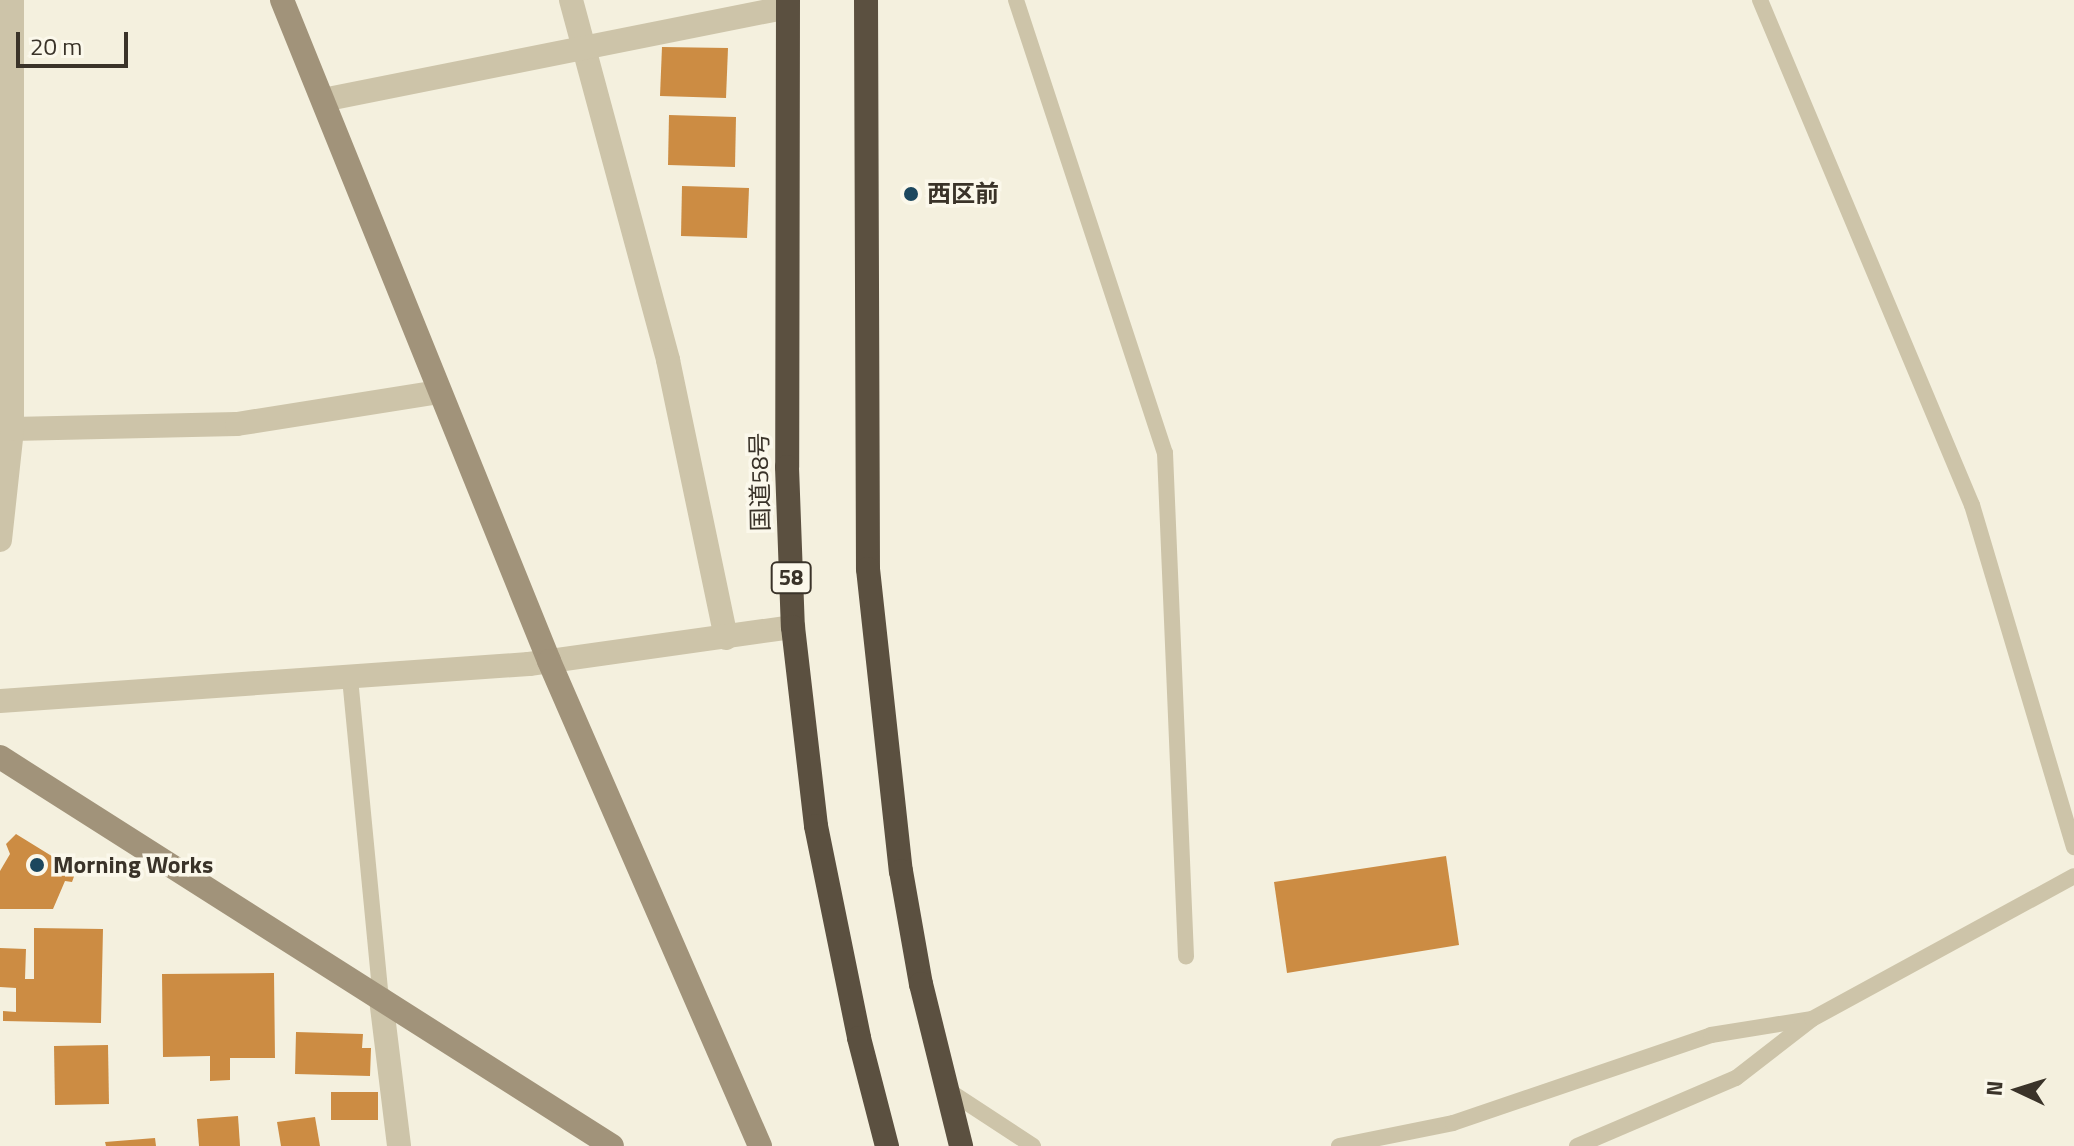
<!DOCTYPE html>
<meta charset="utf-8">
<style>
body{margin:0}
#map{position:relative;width:2074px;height:1146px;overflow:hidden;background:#f4f0de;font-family:"Titillium Web","Noto Sans JP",sans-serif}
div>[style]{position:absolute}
.building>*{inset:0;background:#cc8c43}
.lane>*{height:16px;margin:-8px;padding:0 8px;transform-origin:8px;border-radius:8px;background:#cdc4a9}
.street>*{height:24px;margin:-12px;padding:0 12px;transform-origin:12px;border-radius:12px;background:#cdc4a9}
.secondary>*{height:24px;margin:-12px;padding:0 12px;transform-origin:12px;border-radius:12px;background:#a1937a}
.highway>*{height:24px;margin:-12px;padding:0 12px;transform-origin:12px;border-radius:12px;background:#5b5040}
.dots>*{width:22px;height:22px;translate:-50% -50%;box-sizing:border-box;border:4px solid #fbf8eb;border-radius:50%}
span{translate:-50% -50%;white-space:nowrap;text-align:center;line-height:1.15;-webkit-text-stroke:7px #fbf8eb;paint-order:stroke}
.shield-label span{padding:2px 6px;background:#fbf8eb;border:2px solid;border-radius:6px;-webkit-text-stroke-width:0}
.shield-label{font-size:22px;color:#3a3329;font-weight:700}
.poi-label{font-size:24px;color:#3a3329;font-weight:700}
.left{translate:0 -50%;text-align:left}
.street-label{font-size:24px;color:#3a3329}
.north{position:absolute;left:1978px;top:1050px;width:80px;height:80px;-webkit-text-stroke:6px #fbf8eb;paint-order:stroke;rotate:274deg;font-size:22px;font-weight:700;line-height:32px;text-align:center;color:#3a3329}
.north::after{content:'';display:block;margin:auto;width:28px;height:36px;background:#3a3329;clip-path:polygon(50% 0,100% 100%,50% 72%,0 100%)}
.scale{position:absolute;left:16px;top:32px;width:112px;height:36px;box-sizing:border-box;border:4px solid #3a3329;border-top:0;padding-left:10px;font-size:24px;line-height:28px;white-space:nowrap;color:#3a3329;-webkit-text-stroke:6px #fbf8eb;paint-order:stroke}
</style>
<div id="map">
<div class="building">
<i style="clip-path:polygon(662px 47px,728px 48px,726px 98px,660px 96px)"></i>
<i style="clip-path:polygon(669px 115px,736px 117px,735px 167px,668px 165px)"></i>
<i style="clip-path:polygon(682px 186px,749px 188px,747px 238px,681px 236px)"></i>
<i style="clip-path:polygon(16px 834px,76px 871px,72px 882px,65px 881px,53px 909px,0 909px,0 871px,10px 854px,6px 844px)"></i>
<i style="clip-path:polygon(1446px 856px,1459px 945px,1287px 973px,1274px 882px)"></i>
<i style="clip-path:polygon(34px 928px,103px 929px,101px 1023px,3px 1021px,3px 1011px,16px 1012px,16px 988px,0 987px,0 948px,26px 949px,25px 979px,34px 979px)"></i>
<i style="clip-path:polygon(274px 973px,275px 1058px,230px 1058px,230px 1080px,210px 1081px,210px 1056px,163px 1057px,162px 974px)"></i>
<i style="clip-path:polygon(296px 1032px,363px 1034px,362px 1048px,371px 1048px,370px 1076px,295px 1074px)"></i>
<i style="clip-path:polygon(108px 1045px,109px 1104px,55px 1105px,54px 1046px)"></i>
<i style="clip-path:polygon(331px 1092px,378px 1092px,378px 1120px,331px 1120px)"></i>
<i style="clip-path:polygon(238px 1116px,240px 1146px,199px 1146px,197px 1119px)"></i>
<i style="clip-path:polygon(315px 1117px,320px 1146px,281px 1146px,277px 1122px)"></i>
<i style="clip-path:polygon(155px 1138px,156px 1146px,106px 1146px,105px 1142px)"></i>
</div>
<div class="lane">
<i style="left:1016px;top:0;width:477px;rotate:71.8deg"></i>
<i style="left:1165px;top:453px;width:504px;rotate:87.61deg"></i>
<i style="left:1760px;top:0;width:548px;rotate:67.23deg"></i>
<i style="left:1972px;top:505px;width:357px;rotate:73.4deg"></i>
<i style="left:350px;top:678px;width:322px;rotate:84.5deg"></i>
<i style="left:946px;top:1089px;width:104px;rotate:33.2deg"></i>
<i style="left:1339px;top:1146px;width:116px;rotate:-11.4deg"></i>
<i style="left:1453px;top:1123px;width:273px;rotate:-18.8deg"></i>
<i style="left:1711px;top:1035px;width:101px;rotate:-9.1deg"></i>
<i style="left:1577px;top:1146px;width:173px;rotate:-23.2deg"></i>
<i style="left:1736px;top:1078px;width:96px;rotate:-37.8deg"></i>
<i style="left:1812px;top:1019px;width:298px;rotate:-28.6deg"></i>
</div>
<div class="street">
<i style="left:571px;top:0;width:373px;rotate:74.9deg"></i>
<i style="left:668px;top:360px;width:284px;rotate:78.2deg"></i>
<i style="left:323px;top:100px;width:474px;rotate:-11.3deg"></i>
<i style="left:12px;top:429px;width:225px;rotate:-1.3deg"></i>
<i style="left:237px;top:424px;width:205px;rotate:-9deg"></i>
<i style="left:0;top:540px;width:112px;rotate:-83.8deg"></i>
<i style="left:12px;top:429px;width:429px;rotate:-90deg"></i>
<i style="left:0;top:701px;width:530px;rotate:-4deg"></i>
<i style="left:529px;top:664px;width:267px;rotate:-8deg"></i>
<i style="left:381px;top:999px;width:148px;rotate:83deg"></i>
</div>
<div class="secondary">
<i style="left:282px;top:0;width:713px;rotate:68deg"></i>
<i style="left:549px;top:661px;width:529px;rotate:66.49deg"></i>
<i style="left:0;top:757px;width:725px;rotate:32.44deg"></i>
</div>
<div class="highway">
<i style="left:788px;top:0;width:467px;rotate:90.1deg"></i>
<i style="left:787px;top:467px;width:160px;rotate:87.9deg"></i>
<i style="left:793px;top:627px;width:200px;rotate:83.4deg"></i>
<i style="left:816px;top:826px;width:216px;rotate:78.5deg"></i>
<i style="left:859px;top:1038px;width:112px;rotate:75.5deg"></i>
<i style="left:866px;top:0;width:569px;rotate:89.8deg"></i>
<i style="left:868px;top:569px;width:304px;rotate:83.8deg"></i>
<i style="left:901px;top:871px;width:115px;rotate:80deg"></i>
<i style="left:921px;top:984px;width:167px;rotate:76.1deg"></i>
</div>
<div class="dots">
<i style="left:911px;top:194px;background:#1c475e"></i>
<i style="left:37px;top:865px;background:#1c475e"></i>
</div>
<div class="shield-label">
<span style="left:791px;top:578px">58</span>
</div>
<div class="poi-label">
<span class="left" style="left:927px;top:194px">西区前</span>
<span class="left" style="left:53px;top:865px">Morning Works</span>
</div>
<div class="street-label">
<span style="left:760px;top:482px;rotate:-91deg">国道58号</span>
</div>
<div class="north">N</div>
<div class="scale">20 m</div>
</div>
